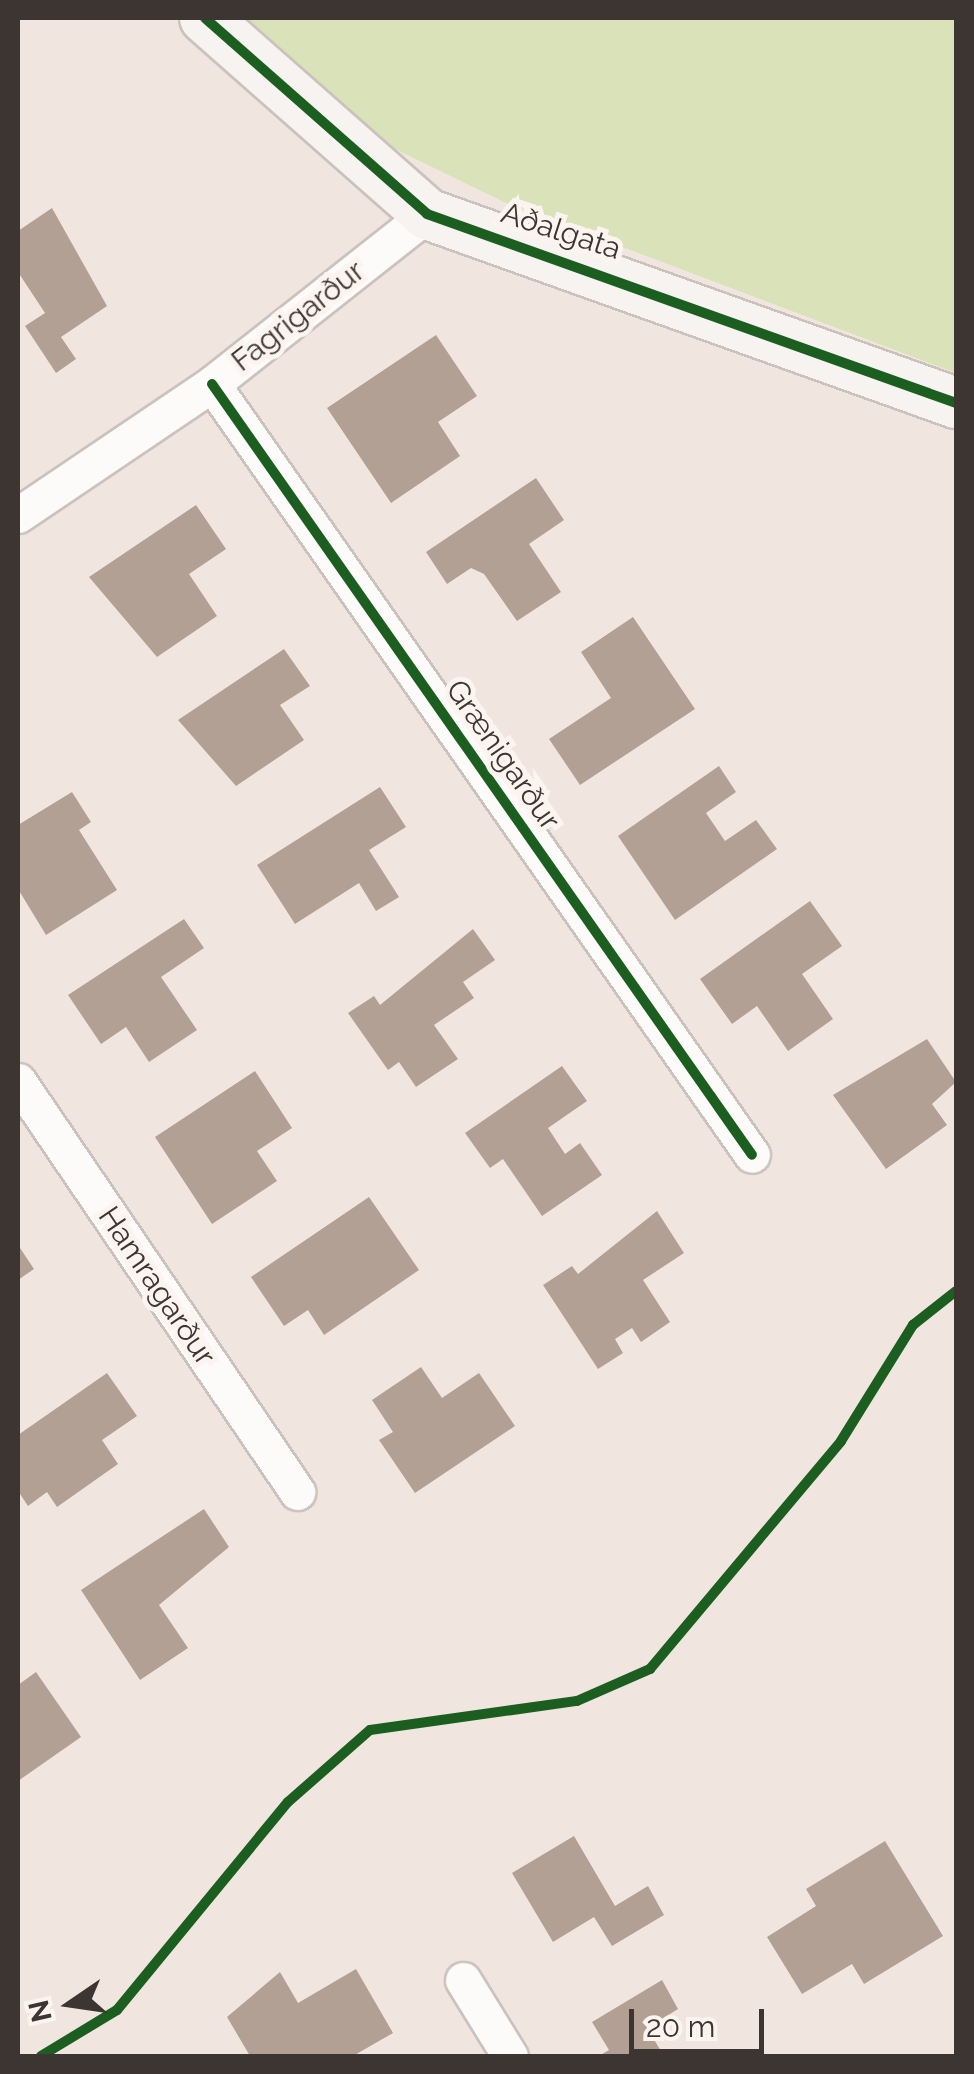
<!DOCTYPE html>
<meta charset="utf-8">
<style>
body{margin:0}
#map{position:relative;width:974px;height:2074px;overflow:hidden;background:#f1e6df;font-family:Raleway,sans-serif}
div>[style]{position:absolute}
.green>*{inset:0;background:#d9e2b8}
.building>*{inset:0;background:#b2a094}
.roads{filter:drop-shadow(2px 0 #cbc2bd) drop-shadow(-2px 0 #cbc2bd) drop-shadow(0 2px #cbc2bd) drop-shadow(0 -2px #cbc2bd)}
.street>*{height:35px;margin:-17.5px;padding:0 17.5px;transform-origin:17.5px;border-radius:17.5px;background:#fdfbfa}
.secondary>*{height:50px;margin:-25px;padding:0 25px;transform-origin:25px;border-radius:25px;background:#f6f3f0}
.cycleway>*{height:10px;margin:-5px;padding:0 5px;transform-origin:5px;border-radius:5px;background:#1b5e20}
span{translate:-50% -50%;white-space:nowrap;text-align:center;line-height:1.15;-webkit-text-stroke:10px #fcf4ef;paint-order:stroke}
.street-label{font-size:30px;color:#3d3531}
.frame{position:absolute;inset:0;border:20px solid #3d3531;pointer-events:none}
.north{position:absolute;left:20px;top:1954px;width:100px;height:100px;-webkit-text-stroke:8px #fcf4ef;paint-order:stroke;rotate:257deg;font-size:28px;font-weight:700;line-height:40px;text-align:center;color:#3d3531}
.north::after{content:'';display:block;margin:auto;width:35px;height:45px;background:#3d3531;clip-path:polygon(50% 0,100% 100%,50% 72%,0 100%)}
.scale{position:absolute;left:629px;top:2009px;width:135px;height:45px;box-sizing:border-box;border:5px solid #3d3531;border-top:0;padding-left:12px;font-size:30px;line-height:35px;white-space:nowrap;color:#3d3531;-webkit-text-stroke:8px #fcf4ef;paint-order:stroke}
</style>
<div id="map">
<div class="green">
<i style="clip-path:polygon(221px 18px,956px 18px,956px 373px,506px 203px,356px 130px)"></i>
</div>
<div class="building">
<i style="clip-path:polygon(52px 208px,107px 306px,61px 337px,76px 359px,56px 373px,25px 326px,45px 313px,18px 272px,18px 231px)"></i>
<i style="clip-path:polygon(436px 335px,477px 396px,438px 422px,460px 456px,391px 503px,327px 408px)"></i>
<i style="clip-path:polygon(536px 478px,564px 520px,529px 544px,561px 592px,517px 621px,484px 574px,471px 568px,447px 584px,426px 552px)"></i>
<i style="clip-path:polygon(196px 505px,226px 549px,189px 574px,217px 616px,157px 657px,89px 577px)"></i>
<i style="clip-path:polygon(633px 617px,695px 709px,580px 785px,549px 739px,611px 698px,581px 652px)"></i>
<i style="clip-path:polygon(284px 649px,310px 686px,280px 705px,304px 740px,236px 786px,178px 720px)"></i>
<i style="clip-path:polygon(719px 766px,736px 792px,706px 813px,725px 841px,756px 820px,777px 849px,675px 920px,618px 836px)"></i>
<i style="clip-path:polygon(380px 787px,406px 827px,369px 850px,399px 897px,376px 911px,359px 883px,295px 924px,257px 865px)"></i>
<i style="clip-path:polygon(72px 792px,91px 822px,79px 830px,117px 890px,46px 935px,18px 889px,18px 825px)"></i>
<i style="clip-path:polygon(810px 901px,842px 946px,802px 974px,833px 1019px,788px 1051px,757px 1006px,732px 1024px,700px 979px)"></i>
<i style="clip-path:polygon(184px 919px,204px 948px,161px 977px,197px 1030px,149px 1062px,126px 1027px,101px 1044px,68px 995px)"></i>
<i style="clip-path:polygon(473px 929px,495px 960px,463px 982px,474px 998px,434px 1025px,458px 1059px,416px 1087px,399px 1062px,388px 1070px,348px 1013px,374px 996px,380px 1005px)"></i>
<i style="clip-path:polygon(927px 1039px,956px 1082px,932px 1104px,947px 1125px,886px 1169px,833px 1095px)"></i>
<i style="clip-path:polygon(562px 1066px,587px 1101px,548px 1128px,565px 1154px,580px 1143px,602px 1175px,542px 1216px,503px 1159px,490px 1168px,465px 1133px)"></i>
<i style="clip-path:polygon(255px 1071px,292px 1128px,257px 1151px,277px 1181px,212px 1224px,155px 1137px)"></i>
<i style="clip-path:polygon(369px 1197px,419px 1270px,324px 1335px,308px 1310px,284px 1326px,251px 1277px)"></i>
<i style="clip-path:polygon(657px 1211px,684px 1253px,643px 1280px,670px 1322px,641px 1342px,632px 1328px,615px 1339px,623px 1353px,598px 1369px,543px 1285px,572px 1266px,578px 1274px)"></i>
<i style="clip-path:polygon(18px 1245px,34px 1269px,18px 1280px)"></i>
<i style="clip-path:polygon(421px 1367px,442px 1398px,479px 1373px,515px 1426px,415px 1493px,379px 1440px,393px 1432px,372px 1400px)"></i>
<i style="clip-path:polygon(107px 1373px,137px 1416px,102px 1440px,118px 1464px,57px 1507px,47px 1492px,28px 1506px,18px 1491px,18px 1435px)"></i>
<i style="clip-path:polygon(204px 1509px,229px 1547px,159px 1605px,188px 1648px,140px 1680px,81px 1590px)"></i>
<i style="clip-path:polygon(36px 1672px,81px 1737px,18px 1781px,18px 1685px)"></i>
<i style="clip-path:polygon(574px 1836px,615px 1906px,648px 1886px,664px 1915px,612px 1946px,594px 1917px,553px 1942px,512px 1873px)"></i>
<i style="clip-path:polygon(885px 1841px,943px 1936px,864px 1984px,852px 1964px,802px 1994px,767px 1937px,816px 1906px,806px 1889px)"></i>
<i style="clip-path:polygon(356px 1969px,393px 2033px,353px 2056px,250px 2056px,227px 2017px,280px 1972px,298px 2003px)"></i>
<i style="clip-path:polygon(662px 1980px,678px 2009px,647px 2028px,664px 2056px,599px 2056px,609px 2050px,592px 2022px)"></i>
</div>
<div class="roads">
<div class="street">
<i style="left:212px;top:384px;width:941px;rotate:54.99deg"></i>
<i style="left:18px;top:515px;width:234px;rotate:-34deg"></i>
<i style="left:212px;top:384px;width:274px;rotate:-38.3deg"></i>
<i style="left:18px;top:1081px;width:497px;rotate:55.8deg"></i>
<i style="left:463px;top:1980px;width:89px;rotate:58.3deg"></i>
</div>
<div class="secondary">
<i style="left:205px;top:18px;width:296px;rotate:41.4deg"></i>
<i style="left:427px;top:214px;width:562px;rotate:19.66deg"></i>
</div>
</div>
<div class="cycleway">
<i style="left:205px;top:18px;width:296px;rotate:41.4deg"></i>
<i style="left:427px;top:214px;width:562px;rotate:19.66deg"></i>
<i style="left:212px;top:384px;width:941px;rotate:54.99deg"></i>
<i style="left:41px;top:2056px;width:89px;rotate:-31.2deg"></i>
<i style="left:117px;top:2010px;width:269px;rotate:-50.6deg"></i>
<i style="left:288px;top:1802px;width:109px;rotate:-41.3deg"></i>
<i style="left:370px;top:1730px;width:209px;rotate:-8deg"></i>
<i style="left:577px;top:1701px;width:80px;rotate:-23.7deg"></i>
<i style="left:650px;top:1669px;width:297px;rotate:-50deg"></i>
<i style="left:841px;top:1441px;width:137px;rotate:-58.2deg"></i>
<i style="left:913px;top:1325px;width:55px;rotate:-38.3deg"></i>
</div>
<div class="street-label">
<span style="left:561px;top:231px;rotate:18deg">Aðalgata</span>
<span style="left:298px;top:316px;rotate:-38deg">Fagrigarður</span>
<span style="left:503px;top:755px;rotate:55deg">Grænigarður</span>
<span style="left:157px;top:1286px;rotate:56deg">Hamragarður</span>
</div>
<div class="frame"></div>
<div class="north">N</div>
<div class="scale">20 m</div>
</div>
